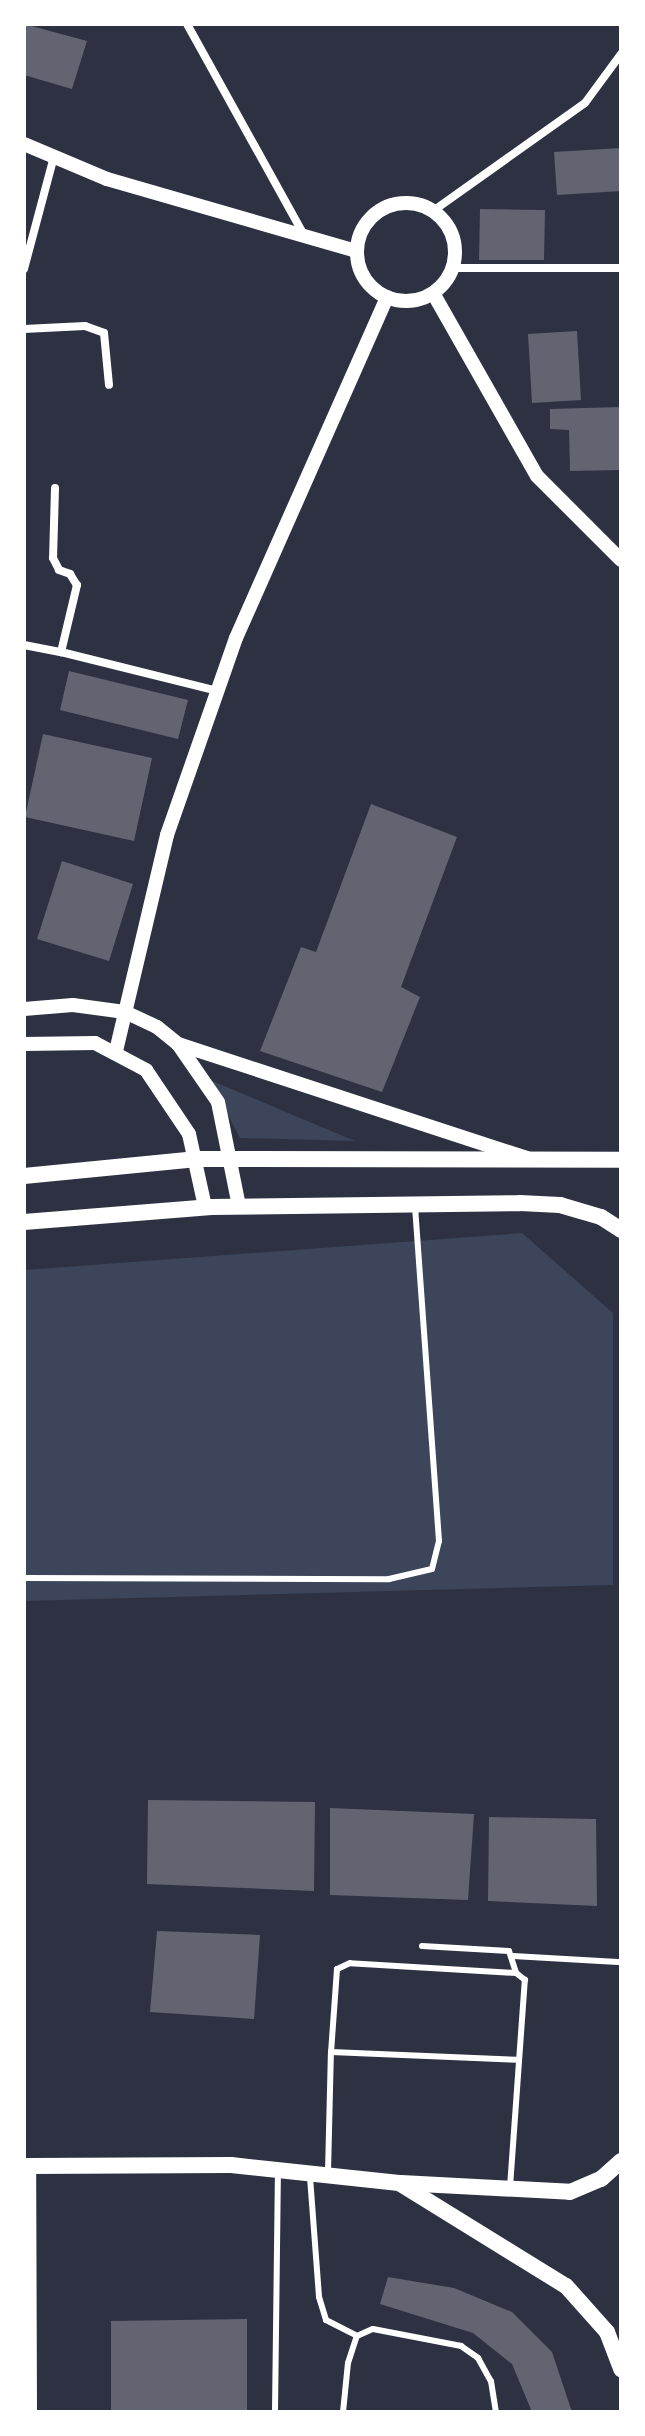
<!DOCTYPE html>
<style>
body{margin:0}
#map{position:relative;width:645px;height:2436px;overflow:hidden;background:#2d3142;font-family:"IBM Plex Sans",sans-serif}
div>[style]{position:absolute}
.green>*{inset:0;background:#3c4559}
.building>*{inset:0;background:#626471}
.service>*{height:6px;margin:-3px;padding:0 3px;transform-origin:3px;border-radius:3px;background:#fff}
.minor>*{height:8px;margin:-4px;padding:0 4px;transform-origin:4px;border-radius:4px;background:#fff}
.tertiary>*{height:14px;margin:-7px;padding:0 7px;transform-origin:7px;border-radius:7px;background:#fff}
.tertiary>.ring{margin:-7px;padding:0;box-sizing:content-box;background:none;border:14px solid #fff;border-radius:50%}
.secondary>*{height:16px;margin:-8px;padding:0 8px;transform-origin:8px;border-radius:8px;background:#fff}
span{translate:-50% -50%;white-space:nowrap;text-align:center;line-height:1.15;-webkit-text-stroke:6px #fff;paint-order:stroke}
.frame{position:absolute;inset:0;border:26px solid #fff;pointer-events:none}
</style>
<div id="map">
<div class="green">
<i style="clip-path:polygon(210px 1080px,355px 1141px,240px 1138px)"></i>
<i style="clip-path:polygon(522px 1233px,613px 1313px,613px 1585px,24px 1601px,24px 1270px)"></i>
</div>
<div class="building">
<i style="clip-path:polygon(24px 24px,87px 41px,72px 89px,24px 75px)"></i>
<i style="clip-path:polygon(621px 148px,621px 191px,557px 195px,554px 152px)"></i>
<i style="clip-path:polygon(480px 209px,545px 210px,544px 260px,479px 260px)"></i>
<i style="clip-path:polygon(577px 331px,581px 400px,532px 403px,528px 334px)"></i>
<i style="clip-path:polygon(621px 407px,621px 470px,570px 471px,569px 430px,550px 429px,550px 409px)"></i>
<i style="clip-path:polygon(69px 671px,188px 700px,178px 739px,60px 710px)"></i>
<i style="clip-path:polygon(43px 734px,152px 758px,134px 841px,25px 817px)"></i>
<i style="clip-path:polygon(371px 804px,457px 837px,401px 987px,420px 997px,382px 1092px,260px 1051px,301px 947px,316px 952px)"></i>
<i style="clip-path:polygon(62px 861px,133px 884px,109px 961px,37px 939px)"></i>
<i style="clip-path:polygon(148px 1800px,315px 1802px,314px 1891px,147px 1884px)"></i>
<i style="clip-path:polygon(330px 1808px,474px 1814px,468px 1900px,330px 1895px)"></i>
<i style="clip-path:polygon(489px 1817px,596px 1819px,597px 1906px,488px 1901px)"></i>
<i style="clip-path:polygon(157px 1931px,260px 1935px,254px 2019px,150px 2012px)"></i>
<i style="clip-path:polygon(388px 2277px,454px 2288px,512px 2312px,552px 2352px,572px 2412px,532px 2412px,512px 2364px,473px 2333px,380px 2304px)"></i>
<i style="clip-path:polygon(247px 2319px,247px 2412px,111px 2412px,111px 2321px)"></i>
</div>
<div class="service">
<i style="left:24px;top:1578px;width:365px;rotate:0.2deg"></i>
<i style="left:389px;top:1579px;width:44px;rotate:-13.1deg"></i>
<i style="left:432px;top:1569px;width:29px;rotate:-76deg"></i>
<i style="left:439px;top:1541px;width:334px;rotate:-94.1deg"></i>
<i style="left:422px;top:1946px;width:87px;rotate:3.3deg"></i>
<i style="left:509px;top:1951px;width:23px;rotate:72deg"></i>
<i style="left:513px;top:1956px;width:105px;rotate:3.3deg"></i>
<i style="left:328px;top:2172px;width:120px;rotate:-88.6deg"></i>
<i style="left:310px;top:2177px;width:120px;rotate:85.7deg"></i>
<i style="left:319px;top:2297px;width:24px;rotate:73deg"></i>
<i style="left:326px;top:2320px;width:35px;rotate:27deg"></i>
<i style="left:510px;top:2187px;width:208px;rotate:-85.9deg"></i>
<i style="left:525px;top:1980px;width:11px;rotate:-142deg"></i>
<i style="left:516px;top:1973px;width:166px;rotate:-176.6deg"></i>
<i style="left:350px;top:1963px;width:14px;rotate:155deg"></i>
<i style="left:337px;top:1969px;width:83px;rotate:94.1deg"></i>
<i style="left:331px;top:2052px;width:187px;rotate:2.4deg"></i>
<i style="left:275px;top:2412px;width:240px;rotate:-89.3deg"></i>
<i style="left:343px;top:2412px;width:49px;rotate:-84.2deg"></i>
<i style="left:348px;top:2363px;width:28px;rotate:-72deg"></i>
<i style="left:357px;top:2336px;width:17px;rotate:-24deg"></i>
<i style="left:373px;top:2329px;width:90px;rotate:10.9deg"></i>
<i style="left:461px;top:2346px;width:21px;rotate:35deg"></i>
<i style="left:478px;top:2358px;width:26px;rotate:61deg"></i>
<i style="left:491px;top:2381px;width:31px;rotate:81deg"></i>
</div>
<div class="minor">
<i style="left:187px;top:24px;width:244px;rotate:61deg"></i>
<i style="left:433px;top:211px;width:186px;rotate:-35.4deg"></i>
<i style="left:585px;top:103px;width:61px;rotate:-53.7deg"></i>
<i style="left:452px;top:268px;width:169px"></i>
<i style="left:24px;top:269px;width:117px;rotate:-75.1deg"></i>
<i style="left:24px;top:329px;width:61px;rotate:-2.8deg"></i>
<i style="left:85px;top:326px;width:20px;rotate:20deg"></i>
<i style="left:104px;top:333px;width:52px;rotate:84.5deg"></i>
<i style="left:55px;top:488px;width:70px;rotate:91.6deg"></i>
<i style="left:53px;top:558px;width:13px;rotate:63deg"></i>
<i style="left:59px;top:570px;width:12px;rotate:20deg"></i>
<i style="left:70px;top:574px;width:13px;rotate:58deg"></i>
<i style="left:77px;top:585px;width:69px;rotate:103.4deg"></i>
<i style="left:61px;top:652px;width:161px;rotate:14deg"></i>
<i style="left:24px;top:645px;width:38px;rotate:11deg"></i>
</div>
<div class="tertiary">
<i style="left:24px;top:144px;width:90px;rotate:22.9deg"></i>
<i style="left:107px;top:179px;width:260px;rotate:16.1deg"></i>
<i class="ring" style="left:357px;top:203px;width:84px;height:84px"></i>
<i style="left:433px;top:293px;width:210px;rotate:60.4deg"></i>
<i style="left:537px;top:476px;width:119px;rotate:45deg"></i>
<i style="left:24px;top:1009px;width:49px;rotate:-4.7deg"></i>
<i style="left:73px;top:1005px;width:52px;rotate:7.7deg"></i>
<i style="left:125px;top:1012px;width:35px;rotate:25deg"></i>
<i style="left:157px;top:1027px;width:27px;rotate:39deg"></i>
<i style="left:178px;top:1044px;width:70px;rotate:55.4deg"></i>
<i style="left:218px;top:1102px;width:106px;rotate:78.6deg"></i>
<i style="left:24px;top:1044px;width:71px;rotate:-0.8deg"></i>
<i style="left:95px;top:1043px;width:58px;rotate:27.9deg"></i>
<i style="left:146px;top:1070px;width:77px;rotate:56.1deg"></i>
<i style="left:189px;top:1134px;width:75px;rotate:77.6deg"></i>
<i style="left:178px;top:1044px;width:367px;rotate:18.1deg"></i>
<i style="left:116px;top:1051px;width:222px;rotate:-76.7deg"></i>
<i style="left:167px;top:835px;width:209px;rotate:-70.7deg"></i>
<i style="left:236px;top:638px;width:373px;rotate:-66.1deg"></i>
</div>
<div class="secondary">
<i style="left:24px;top:1176px;width:174px;rotate:-5.6deg"></i>
<i style="left:197px;top:1159px;width:424px;rotate:0.1deg"></i>
<i style="left:24px;top:1222px;width:188px;rotate:-4.6deg"></i>
<i style="left:211px;top:1207px;width:309px;rotate:-0.7deg"></i>
<i style="left:520px;top:1203px;width:40px;rotate:2.9deg"></i>
<i style="left:560px;top:1205px;width:43px;rotate:16.3deg"></i>
<i style="left:601px;top:1217px;width:24px;rotate:33deg"></i>
<i style="left:401px;top:2183px;width:169px;rotate:3deg"></i>
<i style="left:570px;top:2192px;width:34px;rotate:-23deg"></i>
<i style="left:601px;top:2179px;width:27px;rotate:-42deg"></i>
<i style="left:29px;top:2412px;width:246px;rotate:-90.2deg"></i>
<i style="left:28px;top:2166px;width:203px;rotate:-0.3deg"></i>
<i style="left:231px;top:2165px;width:169px;rotate:6.1deg"></i>
<i style="left:399px;top:2183px;width:196px;rotate:31.7deg"></i>
<i style="left:566px;top:2286px;width:62px;rotate:48.3deg"></i>
<i style="left:607px;top:2332px;width:40px;rotate:69deg"></i>
</div>
<div class="frame"></div>
</div>
